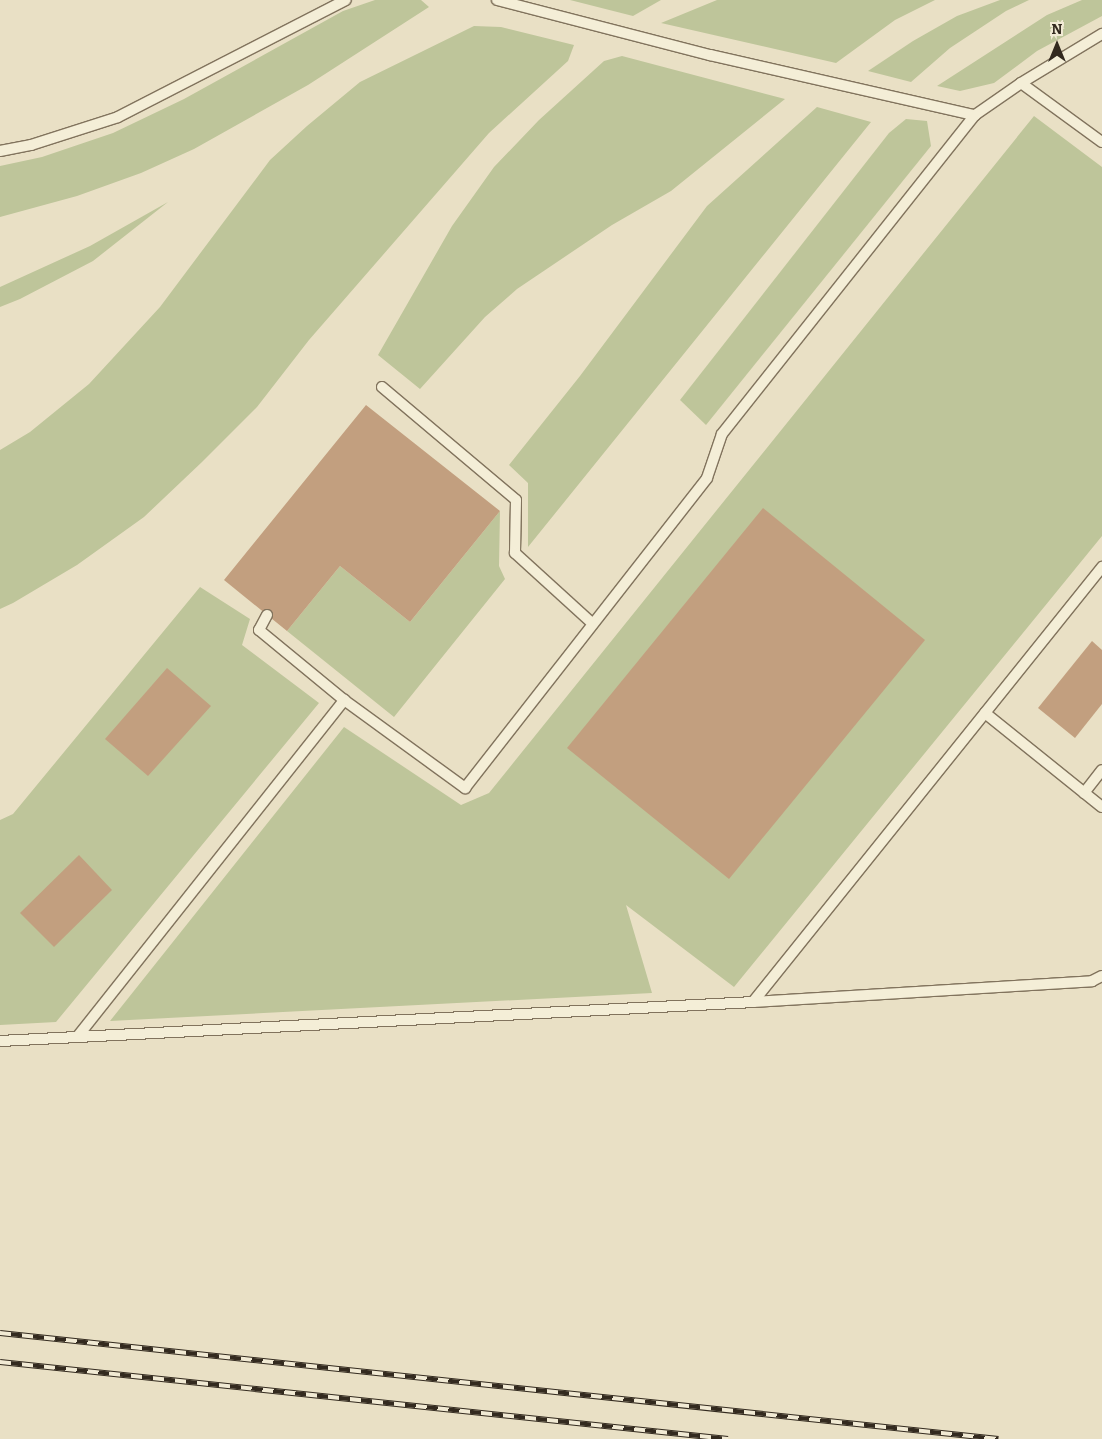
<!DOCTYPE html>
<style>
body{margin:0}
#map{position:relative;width:1102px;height:1439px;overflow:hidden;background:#e9e0c5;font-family:Bitter,serif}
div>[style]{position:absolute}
.green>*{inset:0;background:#bec59a}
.building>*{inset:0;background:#c29f7f}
.roads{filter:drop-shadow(1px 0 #81735d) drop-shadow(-1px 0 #81735d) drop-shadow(0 1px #81735d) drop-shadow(0 -1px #81735d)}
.service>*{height:10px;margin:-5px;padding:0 5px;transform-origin:5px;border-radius:5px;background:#f4eed7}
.rail>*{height:5.5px;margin-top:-2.75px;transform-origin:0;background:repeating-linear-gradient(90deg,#f1ead4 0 11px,#332a1f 0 22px);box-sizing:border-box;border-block:1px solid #332a1f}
span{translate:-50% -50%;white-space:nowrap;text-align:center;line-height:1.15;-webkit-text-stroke:4px #f1ead4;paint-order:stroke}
.north{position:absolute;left:1032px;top:20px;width:50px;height:50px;-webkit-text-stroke:4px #f1ead4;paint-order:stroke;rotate:0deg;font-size:14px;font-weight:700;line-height:20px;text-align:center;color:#332a1f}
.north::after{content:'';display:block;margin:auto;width:18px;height:22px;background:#332a1f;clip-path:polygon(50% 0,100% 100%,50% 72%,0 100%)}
</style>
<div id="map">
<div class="green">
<i style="clip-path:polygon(375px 0,421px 0,429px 7px,308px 85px,194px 149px,141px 173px,77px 196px,0 217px,0 166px,42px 157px,113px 133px,184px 99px,343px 11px)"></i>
<i style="clip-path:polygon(570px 0,661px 0,633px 16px)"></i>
<i style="clip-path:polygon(717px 0,935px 0,895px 20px,836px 63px,661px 23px)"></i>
<i style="clip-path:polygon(1000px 0,1029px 0,1006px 11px,950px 48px,911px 82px,868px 71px,913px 41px,957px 16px)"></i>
<i style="clip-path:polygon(1082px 0,1102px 0,1102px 16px,1037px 51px,994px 83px,960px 91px,937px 86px,1047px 15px)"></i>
<i style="clip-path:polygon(474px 26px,501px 27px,574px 45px,568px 61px,489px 133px,309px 340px,257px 407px,202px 462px,144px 517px,77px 565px,13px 603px,0 609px,0 450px,30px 432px,89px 384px,160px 307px,270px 160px,307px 126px,360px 82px)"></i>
<i style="clip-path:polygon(622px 56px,785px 99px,671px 191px,612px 225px,517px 289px,485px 317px,420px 389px,378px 355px,452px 226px,494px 167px,539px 120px,604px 61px)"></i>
<i style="clip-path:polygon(817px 107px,871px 122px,528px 547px,528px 483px,509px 465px,580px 376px,707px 206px)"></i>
<i style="clip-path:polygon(1034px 116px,1102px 167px,1102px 536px,734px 987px,626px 905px,652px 993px,110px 1021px,344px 727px,461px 805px,489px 793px)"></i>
<i style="clip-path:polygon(906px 119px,927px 121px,931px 146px,706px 425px,680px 400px,889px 133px)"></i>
<i style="clip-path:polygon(168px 202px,93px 261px,20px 299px,0 307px,0 287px,90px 246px)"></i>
<i style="clip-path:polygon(500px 511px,499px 566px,505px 579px,394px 717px,287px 631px,340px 566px,410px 622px)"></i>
<i style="clip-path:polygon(200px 587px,250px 619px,242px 645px,319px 703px,56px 1022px,0 1025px,0 820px,13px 814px)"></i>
</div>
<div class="building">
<i style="clip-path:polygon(366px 405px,500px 511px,410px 622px,340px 566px,287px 631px,224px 580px)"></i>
<i style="clip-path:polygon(763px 508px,925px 640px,729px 879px,567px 748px)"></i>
<i style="clip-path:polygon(1092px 641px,1102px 650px,1102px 704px,1075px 738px,1038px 708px)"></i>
<i style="clip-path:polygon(167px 668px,211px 706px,148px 776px,105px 739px)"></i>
<i style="clip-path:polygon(79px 855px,112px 890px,54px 947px,20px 913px)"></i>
</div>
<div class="roads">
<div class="service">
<i style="left:497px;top:0;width:220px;rotate:14.5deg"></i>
<i style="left:710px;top:55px;width:272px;rotate:12.8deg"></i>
<i style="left:975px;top:115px;width:56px;rotate:-34.8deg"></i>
<i style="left:1021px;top:83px;width:95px;rotate:-31.2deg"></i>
<i style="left:1021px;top:83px;width:100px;rotate:36.1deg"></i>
<i style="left:0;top:151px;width:32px;rotate:-11deg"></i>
<i style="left:31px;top:145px;width:91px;rotate:-17.8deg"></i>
<i style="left:118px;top:117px;width:256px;rotate:-27.2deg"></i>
<i style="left:382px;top:387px;width:175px;rotate:40.1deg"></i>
<i style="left:516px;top:500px;width:53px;rotate:91.1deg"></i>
<i style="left:515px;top:553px;width:104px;rotate:42.3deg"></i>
<i style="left:267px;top:615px;width:17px;rotate:118deg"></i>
<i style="left:259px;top:630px;width:110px;rotate:39.5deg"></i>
<i style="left:985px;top:713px;width:150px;rotate:38.8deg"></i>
<i style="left:1084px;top:793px;width:29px;rotate:-52deg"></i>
<i style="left:753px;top:1002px;width:558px;rotate:-51.26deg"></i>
<i style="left:78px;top:1036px;width:429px;rotate:-51.6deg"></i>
<i style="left:344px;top:700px;width:150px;rotate:36deg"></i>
<i style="left:465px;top:788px;width:393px;rotate:-52deg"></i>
<i style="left:707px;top:478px;width:46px;rotate:-71.2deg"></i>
<i style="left:722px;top:434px;width:407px;rotate:-51.6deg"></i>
<i style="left:0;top:1041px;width:754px;rotate:-2.96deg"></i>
<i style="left:753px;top:1002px;width:340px;rotate:-3.5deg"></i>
<i style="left:1092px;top:981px;width:11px;rotate:-27deg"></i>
</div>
</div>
<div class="rail">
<i style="left:0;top:1333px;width:1004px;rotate:6.06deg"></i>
<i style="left:0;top:1362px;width:732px;rotate:6.04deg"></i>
</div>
<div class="north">N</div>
</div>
